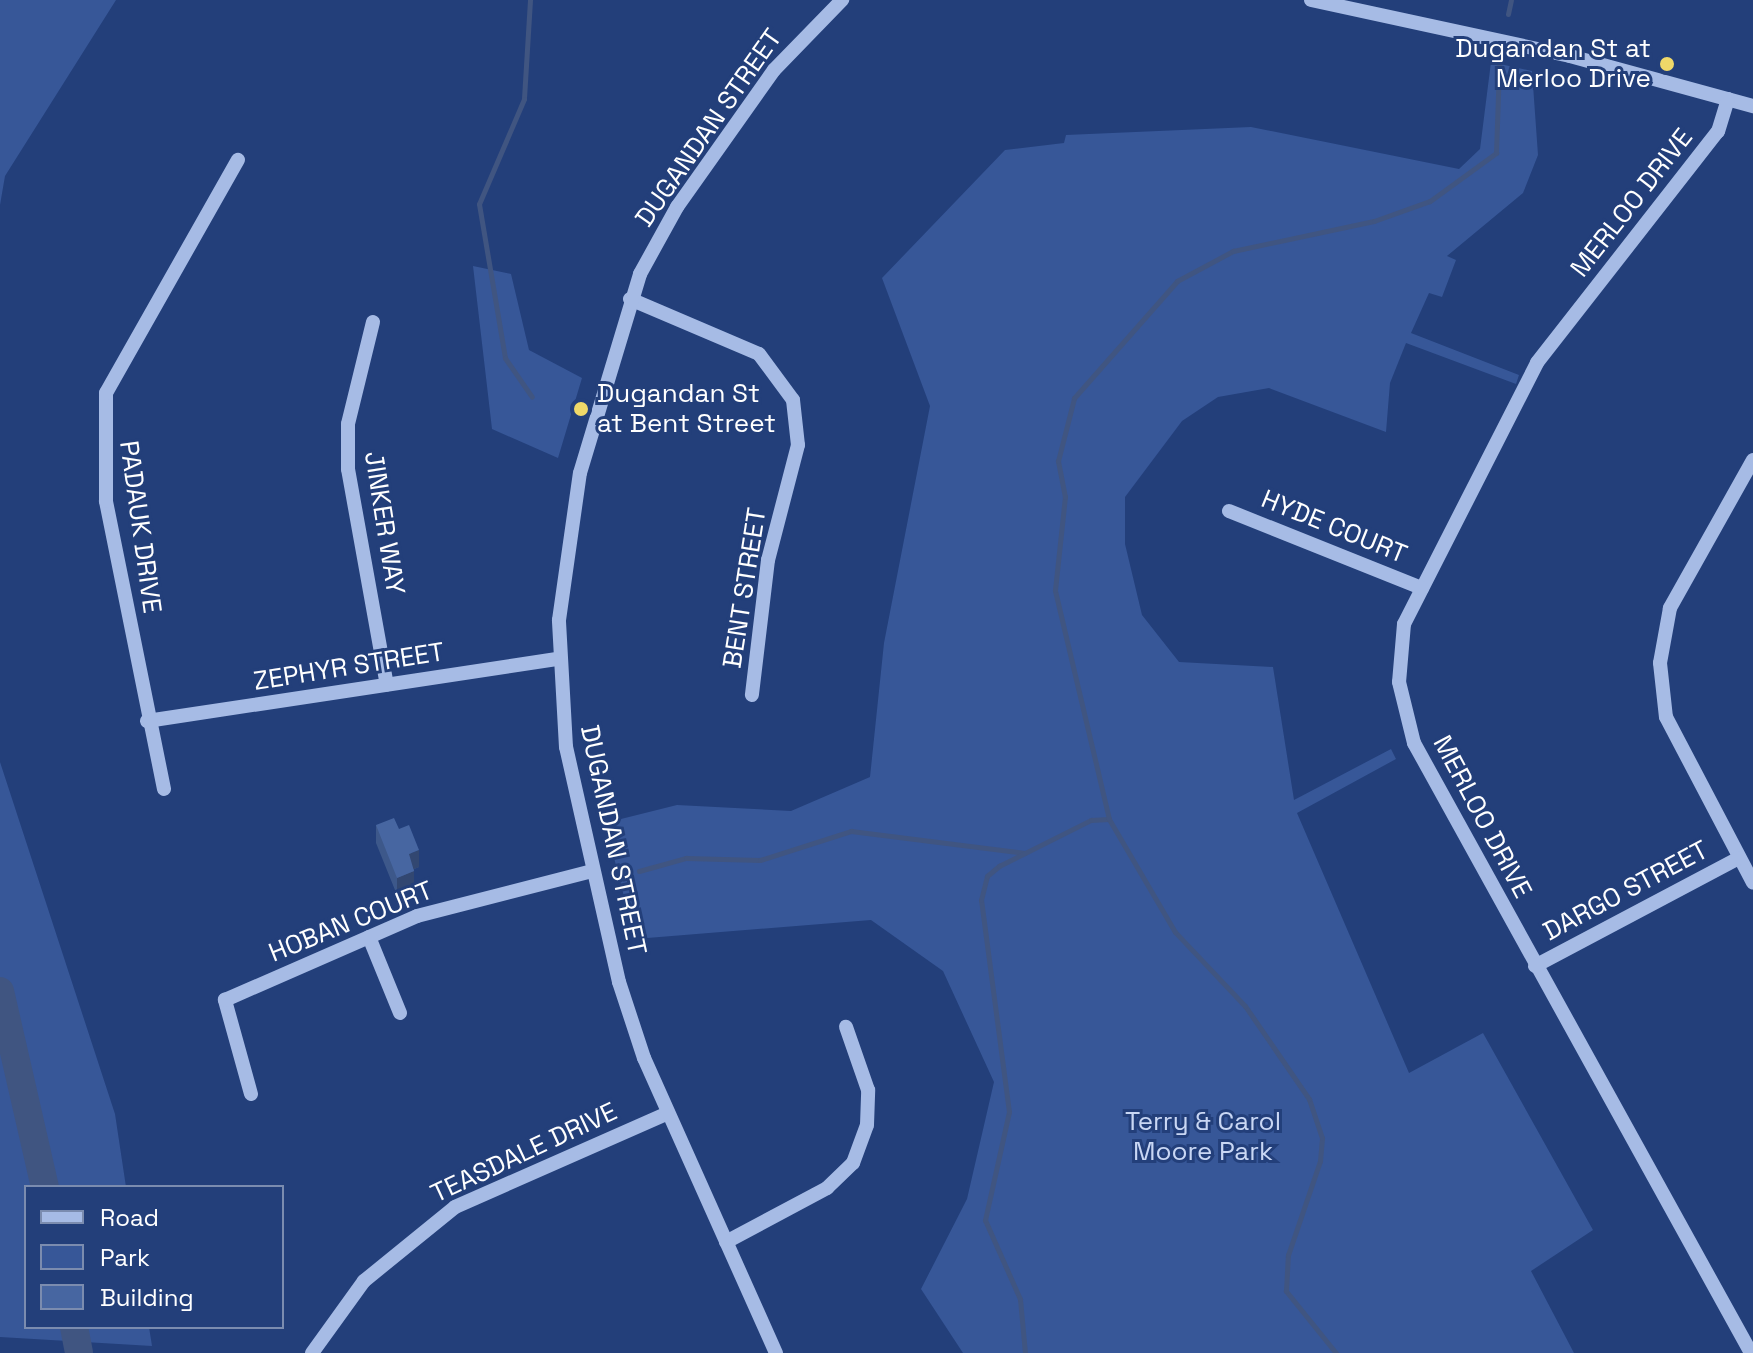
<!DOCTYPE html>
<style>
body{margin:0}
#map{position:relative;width:1753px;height:1353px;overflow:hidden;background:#233f7a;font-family:"Space Grotesk",sans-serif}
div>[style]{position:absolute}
.green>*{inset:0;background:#375798}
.stream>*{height:5px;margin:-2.5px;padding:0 2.5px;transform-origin:2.5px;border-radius:2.5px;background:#405581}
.river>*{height:28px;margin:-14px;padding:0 14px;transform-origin:14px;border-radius:14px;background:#405581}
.minor>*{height:14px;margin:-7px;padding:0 7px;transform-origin:7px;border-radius:7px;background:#a6bbe5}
.wall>*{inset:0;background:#3d588a}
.shaded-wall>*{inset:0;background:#324771}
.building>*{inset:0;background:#4766a1}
.dots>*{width:22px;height:22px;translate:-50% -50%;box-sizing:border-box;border:4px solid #233f7a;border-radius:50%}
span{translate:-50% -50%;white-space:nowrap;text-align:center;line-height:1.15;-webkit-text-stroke:6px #233f7a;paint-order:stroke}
.poi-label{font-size:26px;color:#fff}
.right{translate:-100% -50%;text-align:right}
.left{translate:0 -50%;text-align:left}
.street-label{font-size:26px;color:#fff}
.park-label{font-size:26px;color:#c9d7f4}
.legend{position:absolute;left:24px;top:1185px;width:260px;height:144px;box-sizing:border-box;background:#233f7a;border:2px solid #7b8caf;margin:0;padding:10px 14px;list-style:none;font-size:24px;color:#fff}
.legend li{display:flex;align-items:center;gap:16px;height:40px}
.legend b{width:40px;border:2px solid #7b8caf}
</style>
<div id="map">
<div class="green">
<i style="clip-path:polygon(0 0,116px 0,5px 176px,0 205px)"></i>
<i style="clip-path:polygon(1491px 62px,1532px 71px,1538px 155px,1523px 193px,1447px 256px,1456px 260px,1442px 297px,1429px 293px,1411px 333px,1519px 375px,1516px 384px,1406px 343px,1390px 383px,1386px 432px,1269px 388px,1218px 397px,1182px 421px,1125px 497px,1125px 544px,1142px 615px,1179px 662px,1273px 667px,1294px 800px,1391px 749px,1396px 759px,1297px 813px,1409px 1073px,1483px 1033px,1593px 1230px,1531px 1271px,1574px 1353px,963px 1353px,921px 1289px,967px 1199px,994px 1082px,943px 971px,871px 920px,635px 939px,605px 823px,677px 805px,791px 811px,870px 777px,884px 643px,930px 406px,882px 278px,1005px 150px,1064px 143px,1066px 135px,1251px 127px,1459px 169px,1480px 149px)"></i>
<i style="clip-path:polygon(473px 266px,511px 274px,529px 350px,582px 378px,558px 458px,492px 429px)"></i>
<i style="clip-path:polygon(0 762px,115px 1114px,126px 1187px,26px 1187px,26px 1327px,149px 1327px,152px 1346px,0 1337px)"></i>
</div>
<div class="stream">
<i style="left:530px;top:0;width:99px;rotate:93.5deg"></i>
<i style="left:524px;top:99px;width:114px;rotate:113.2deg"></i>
<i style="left:479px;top:204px;width:156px;rotate:80.4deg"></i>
<i style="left:505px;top:358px;width:47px;rotate:55.3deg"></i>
<i style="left:1508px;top:14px;width:14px;rotate:-78deg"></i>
<i style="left:639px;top:871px;width:49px;rotate:-15.5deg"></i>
<i style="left:686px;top:858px;width:74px;rotate:1.5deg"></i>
<i style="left:760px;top:860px;width:96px;rotate:-17.7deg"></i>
<i style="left:851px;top:831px;width:175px;rotate:7.2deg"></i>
<i style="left:1025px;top:1353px;width:54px;rotate:-95.3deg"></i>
<i style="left:1020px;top:1299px;width:86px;rotate:-113.9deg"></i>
<i style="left:985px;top:1220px;width:111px;rotate:-77.5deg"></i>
<i style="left:1009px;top:1112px;width:214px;rotate:-97.5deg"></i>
<i style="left:981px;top:900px;width:25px;rotate:-76deg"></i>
<i style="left:987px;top:876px;width:16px;rotate:-40deg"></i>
<i style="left:999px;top:866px;width:103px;rotate:-26.6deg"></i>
<i style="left:1091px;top:820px;width:18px;rotate:-3deg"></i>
<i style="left:1336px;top:1353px;width:80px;rotate:-128.9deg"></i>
<i style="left:1286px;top:1291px;width:36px;rotate:-87deg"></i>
<i style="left:1288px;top:1255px;width:99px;rotate:-71.2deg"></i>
<i style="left:1320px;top:1161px;width:23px;rotate:-85deg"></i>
<i style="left:1322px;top:1138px;width:41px;rotate:-108.4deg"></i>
<i style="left:1309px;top:1099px;width:113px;rotate:-124.5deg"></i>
<i style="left:1245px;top:1006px;width:102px;rotate:-133.4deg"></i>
<i style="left:1175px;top:932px;width:131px;rotate:-120.3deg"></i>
<i style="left:1109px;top:819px;width:235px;rotate:-103.3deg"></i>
<i style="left:1055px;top:590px;width:94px;rotate:-83.9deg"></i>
<i style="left:1065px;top:497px;width:37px;rotate:-101deg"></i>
<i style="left:1058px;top:461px;width:65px;rotate:-75.7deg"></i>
<i style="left:1074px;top:398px;width:156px;rotate:-48.6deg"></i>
<i style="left:1177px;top:281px;width:64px;rotate:-28.2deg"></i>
<i style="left:1233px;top:251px;width:144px;rotate:-12deg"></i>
<i style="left:1374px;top:221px;width:59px;rotate:-19.7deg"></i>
<i style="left:1430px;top:201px;width:82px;rotate:-36deg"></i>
<i style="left:1496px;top:153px;width:88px;rotate:-88deg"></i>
</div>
<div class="river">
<i style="left:0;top:991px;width:201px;rotate:77.1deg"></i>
<i style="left:74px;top:1327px;width:26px;rotate:79deg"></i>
</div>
<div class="minor">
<i style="left:1311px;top:0;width:265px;rotate:12.2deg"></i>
<i style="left:1570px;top:56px;width:190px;rotate:15.3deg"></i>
<i style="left:1728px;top:99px;width:34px;rotate:107deg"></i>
<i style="left:1718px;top:131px;width:294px;rotate:128deg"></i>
<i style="left:1537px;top:363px;width:293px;rotate:117deg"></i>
<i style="left:1404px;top:624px;width:58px;rotate:94.9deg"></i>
<i style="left:1399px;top:682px;width:63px;rotate:76.2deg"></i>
<i style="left:1414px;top:743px;width:697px;rotate:61.08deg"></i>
<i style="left:630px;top:299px;width:140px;rotate:23.1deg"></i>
<i style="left:759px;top:354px;width:57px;rotate:53.5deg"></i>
<i style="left:793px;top:400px;width:45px;rotate:83.7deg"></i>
<i style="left:798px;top:445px;width:119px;rotate:104.6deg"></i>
<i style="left:768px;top:560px;width:136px;rotate:96.8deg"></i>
<i style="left:373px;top:322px;width:105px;rotate:103.8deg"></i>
<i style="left:348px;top:424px;width:45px;rotate:90deg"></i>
<i style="left:348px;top:469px;width:219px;rotate:79.8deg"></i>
<i style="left:1753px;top:460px;width:170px;rotate:119.3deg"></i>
<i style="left:1670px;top:608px;width:56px;rotate:100.3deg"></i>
<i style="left:1660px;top:663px;width:54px;rotate:83.7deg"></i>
<i style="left:1666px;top:717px;width:187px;rotate:62.3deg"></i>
<i style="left:1229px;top:511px;width:208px;rotate:21.8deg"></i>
<i style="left:147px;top:721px;width:416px;rotate:-8.6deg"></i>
<i style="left:164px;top:789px;width:294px;rotate:-101.4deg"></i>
<i style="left:106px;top:501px;width:108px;rotate:-90deg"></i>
<i style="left:106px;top:393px;width:268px;rotate:-60.5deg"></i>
<i style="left:369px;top:937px;width:82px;rotate:67.8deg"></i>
<i style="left:1535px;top:966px;width:231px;rotate:-27.9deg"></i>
<i style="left:251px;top:1094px;width:98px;rotate:-105.5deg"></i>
<i style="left:225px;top:1000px;width:210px;rotate:-23.6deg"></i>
<i style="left:417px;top:916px;width:181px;rotate:-14.4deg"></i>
<i style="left:726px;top:1242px;width:115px;rotate:-28.1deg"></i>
<i style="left:827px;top:1188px;width:36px;rotate:-44deg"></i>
<i style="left:853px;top:1163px;width:40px;rotate:-69.8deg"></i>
<i style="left:867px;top:1125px;width:35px;rotate:-88deg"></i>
<i style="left:868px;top:1090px;width:67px;rotate:-109.2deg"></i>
<i style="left:312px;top:1353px;width:89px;rotate:-54.2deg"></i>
<i style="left:364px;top:1281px;width:117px;rotate:-39.1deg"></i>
<i style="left:455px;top:1207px;width:233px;rotate:-23.8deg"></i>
<i style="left:776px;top:1353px;width:323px;rotate:-114.1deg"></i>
<i style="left:644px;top:1058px;width:80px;rotate:-108.2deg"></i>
<i style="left:619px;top:982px;width:241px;rotate:-102.7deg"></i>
<i style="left:566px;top:747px;width:127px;rotate:-93.2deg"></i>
<i style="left:559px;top:620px;width:148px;rotate:-81.9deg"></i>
<i style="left:580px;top:473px;width:208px;rotate:-73.2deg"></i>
<i style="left:640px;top:274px;width:77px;rotate:-61.1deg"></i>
<i style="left:677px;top:207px;width:168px;rotate:-54.7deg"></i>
<i style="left:774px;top:70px;width:98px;rotate:-45.8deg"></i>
</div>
<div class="wall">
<i style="clip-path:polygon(376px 825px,399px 829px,419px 867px,414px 869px,414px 888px,397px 895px,376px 843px)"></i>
</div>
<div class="shaded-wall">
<i style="clip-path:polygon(419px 850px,419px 867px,409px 871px,409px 854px)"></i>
<i style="clip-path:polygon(414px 871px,414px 888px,397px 895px,397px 878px)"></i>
</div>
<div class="building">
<i style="clip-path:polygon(394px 818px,399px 829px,409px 825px,419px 850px,409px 854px,414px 871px,397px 878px,376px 825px)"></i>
</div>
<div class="dots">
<i style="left:1667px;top:64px;background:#efd869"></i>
<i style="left:581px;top:409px;background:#efd869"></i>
</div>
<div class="poi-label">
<span class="right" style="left:1651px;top:64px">Dugandan St at<br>Merloo Drive</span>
<span class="left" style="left:597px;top:409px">Dugandan St<br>at Bent Street</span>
</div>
<div class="street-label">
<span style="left:709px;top:128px;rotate:-55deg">DUGANDAN STREET</span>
<span style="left:1632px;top:203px;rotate:-52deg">MERLOO DRIVE</span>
<span style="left:384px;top:523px;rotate:81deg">JINKER WAY</span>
<span style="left:140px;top:527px;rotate:82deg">PADAUK DRIVE</span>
<span style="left:1334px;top:527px;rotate:22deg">HYDE COURT</span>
<span style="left:745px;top:588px;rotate:-81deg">BENT STREET</span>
<span style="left:349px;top:667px;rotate:-9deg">ZEPHYR STREET</span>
<span style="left:1482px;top:817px;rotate:62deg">MERLOO DRIVE</span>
<span style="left:613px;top:840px;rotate:78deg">DUGANDAN STREET</span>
<span style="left:1626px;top:891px;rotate:-28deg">DARGO STREET</span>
<span style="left:351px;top:922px;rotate:-22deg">HOBAN COURT</span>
<span style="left:524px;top:1153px;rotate:-25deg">TEASDALE DRIVE</span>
</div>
<div class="park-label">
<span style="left:1203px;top:1137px">Terry &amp; Carol<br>Moore Park</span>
</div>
<ul class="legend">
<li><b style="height:10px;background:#a6bbe5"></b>Road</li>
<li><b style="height:22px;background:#375798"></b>Park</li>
<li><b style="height:22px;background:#4766a1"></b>Building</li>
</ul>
</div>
